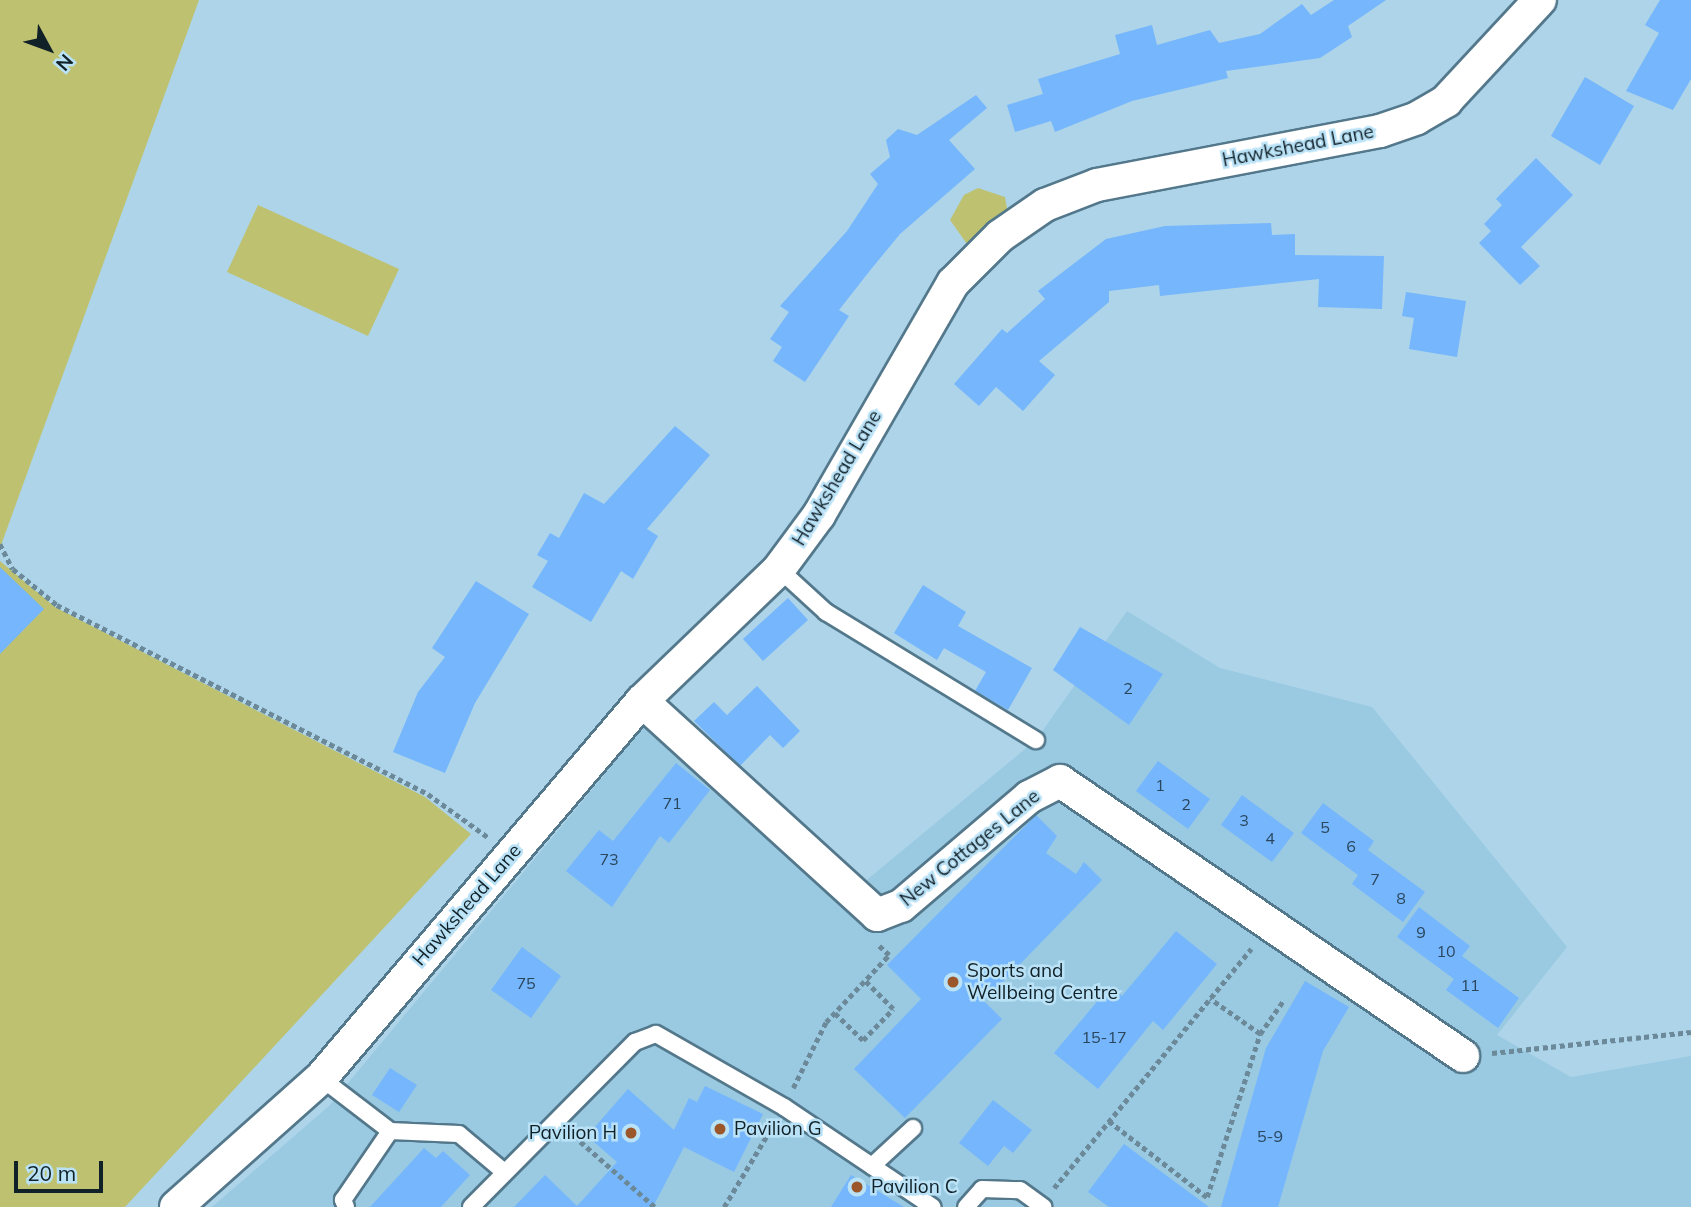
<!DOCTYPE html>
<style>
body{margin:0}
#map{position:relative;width:1691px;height:1207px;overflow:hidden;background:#add4e9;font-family:Mulish,sans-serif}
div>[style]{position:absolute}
.built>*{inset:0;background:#9acae2}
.green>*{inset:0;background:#bec270}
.building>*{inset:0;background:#75b6fc}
.path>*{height:4.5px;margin-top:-2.25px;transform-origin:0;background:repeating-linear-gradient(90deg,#6b8998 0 5px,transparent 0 8.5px)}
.roads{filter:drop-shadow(2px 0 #54788b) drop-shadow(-2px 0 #54788b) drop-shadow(0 2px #54788b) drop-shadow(0 -2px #54788b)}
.service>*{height:16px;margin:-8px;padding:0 8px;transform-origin:8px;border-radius:8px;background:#fff}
.minor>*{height:32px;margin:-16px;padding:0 16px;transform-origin:16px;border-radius:16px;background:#fff}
.dots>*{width:19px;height:19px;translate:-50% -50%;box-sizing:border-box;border:4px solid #bae2f7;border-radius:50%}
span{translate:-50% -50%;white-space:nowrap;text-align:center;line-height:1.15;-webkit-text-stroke:5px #bae2f7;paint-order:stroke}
.number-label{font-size:16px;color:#2a465d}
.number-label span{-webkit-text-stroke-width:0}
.street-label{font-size:19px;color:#112128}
.poi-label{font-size:19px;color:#112128}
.left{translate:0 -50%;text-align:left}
.right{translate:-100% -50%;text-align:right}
.north{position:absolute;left:14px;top:14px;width:70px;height:70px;-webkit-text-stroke:5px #bae2f7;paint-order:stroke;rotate:131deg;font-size:19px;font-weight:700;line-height:28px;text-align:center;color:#112128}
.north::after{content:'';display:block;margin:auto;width:24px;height:32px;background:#112128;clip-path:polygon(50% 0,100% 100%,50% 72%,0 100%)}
.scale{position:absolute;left:14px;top:1161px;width:89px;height:32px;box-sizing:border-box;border:4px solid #112128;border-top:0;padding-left:9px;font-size:21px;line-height:24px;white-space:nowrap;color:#112128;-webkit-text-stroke:5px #bae2f7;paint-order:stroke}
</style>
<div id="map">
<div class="built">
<i style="clip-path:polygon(1127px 611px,1220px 668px,1372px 707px,1567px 947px,1497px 1035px,1571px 1077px,1691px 1056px,1691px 1207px,212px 1207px,329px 1106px,664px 703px,857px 888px,1036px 740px)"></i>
</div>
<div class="green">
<i style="clip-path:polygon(0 0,199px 0,0 548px)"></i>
<i style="clip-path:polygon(978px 188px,1005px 197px,1008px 214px,967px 244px,950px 220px,964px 195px)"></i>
<i style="clip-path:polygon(258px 205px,399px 269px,368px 336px,227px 272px)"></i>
<i style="clip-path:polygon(0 561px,55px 607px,425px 797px,471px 834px,125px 1207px,0 1207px)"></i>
</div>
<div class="building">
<i style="clip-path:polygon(1334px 0,1386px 0,1348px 26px,1352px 37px,1320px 58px,1226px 71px,1228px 78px,1132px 101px,1055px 132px,1051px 121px,1015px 132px,1007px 105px,1043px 94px,1038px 79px,1120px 54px,1115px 35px,1152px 25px,1157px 45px,1210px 30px,1219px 43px,1260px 34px,1302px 4px,1311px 15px)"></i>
<i style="clip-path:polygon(1660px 0,1691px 0,1691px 79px,1673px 110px,1626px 91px,1659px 33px,1645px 25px)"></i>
<i style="clip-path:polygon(1585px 77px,1634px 106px,1600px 165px,1551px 136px)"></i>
<i style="clip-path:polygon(976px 95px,987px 108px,949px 140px,975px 169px,900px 234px,872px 268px,839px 310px,849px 316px,805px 382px,773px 361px,782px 347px,770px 339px,789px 312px,780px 306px,847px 231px,878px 184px,870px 174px,890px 157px,886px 140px,898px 129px,917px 135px)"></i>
<i style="clip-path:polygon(1536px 158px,1573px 195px,1521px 247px,1540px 266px,1520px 285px,1479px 243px,1491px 231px,1484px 224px,1502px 205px,1496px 199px)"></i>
<i style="clip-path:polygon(1271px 223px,1272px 235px,1295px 234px,1295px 255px,1384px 256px,1382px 309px,1318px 307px,1319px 279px,1160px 296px,1159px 285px,1109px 291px,1109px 302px,1039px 361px,1055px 375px,1023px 411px,996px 387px,979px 406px,954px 384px,1002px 329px,1007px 333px,1045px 299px,1038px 291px,1106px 239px,1165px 226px)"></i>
<i style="clip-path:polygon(1406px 292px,1466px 301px,1457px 357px,1409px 349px,1414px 318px,1402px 316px)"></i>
<i style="clip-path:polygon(675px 426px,710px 455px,647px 529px,658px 536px,633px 579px,621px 571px,591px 622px,532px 587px,548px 561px,537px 555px,550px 533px,559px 538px,584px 493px,604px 504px)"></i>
<i style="clip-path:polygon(0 567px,44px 609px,0 654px)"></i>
<i style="clip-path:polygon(476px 581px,529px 614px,475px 703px,445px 773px,393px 752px,418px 692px,445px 657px,432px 648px)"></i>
<i style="clip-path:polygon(923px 585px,966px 612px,958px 626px,1032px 668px,1008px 710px,975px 691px,986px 672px,944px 648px,937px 660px,894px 633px)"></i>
<i style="clip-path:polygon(788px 598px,808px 620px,763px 661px,743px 639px)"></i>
<i style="clip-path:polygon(1080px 627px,1163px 674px,1129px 725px,1053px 670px)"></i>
<i style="clip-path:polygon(757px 686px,800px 731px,783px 748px,770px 735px,740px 766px,694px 721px,714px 702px,727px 715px)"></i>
<i style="clip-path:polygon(1158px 761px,1210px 799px,1188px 829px,1136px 791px)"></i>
<i style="clip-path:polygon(676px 763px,710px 790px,669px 843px,660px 836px,612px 907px,566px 871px,599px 830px,613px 841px)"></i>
<i style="clip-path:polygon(1242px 795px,1294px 833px,1272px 862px,1221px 825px)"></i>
<i style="clip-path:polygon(1323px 803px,1374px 841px,1368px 850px,1425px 892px,1403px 922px,1352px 884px,1358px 875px,1301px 833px)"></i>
<i style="clip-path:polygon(1036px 815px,1057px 836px,1046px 853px,1076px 874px,1084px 862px,1102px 880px,984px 1001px,1002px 1019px,905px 1118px,854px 1069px,921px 999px,887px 965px)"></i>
<i style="clip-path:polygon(1419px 907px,1470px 946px,1462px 956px,1519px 998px,1498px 1028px,1446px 990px,1454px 979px,1397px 937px)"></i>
<i style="clip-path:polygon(1176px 931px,1217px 964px,1163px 1030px,1153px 1021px,1098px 1089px,1054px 1053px,1110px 986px,1122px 996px)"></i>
<i style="clip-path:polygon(522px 947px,561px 976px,531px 1018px,491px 990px)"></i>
<i style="clip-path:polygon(1305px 981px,1349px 1007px,1323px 1051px,1278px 1207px,1221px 1207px,1266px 1048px)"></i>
<i style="clip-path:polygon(390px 1068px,417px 1085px,399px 1112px,372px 1095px)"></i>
<i style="clip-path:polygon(705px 1086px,763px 1114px,734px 1172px,684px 1147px,653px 1207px,514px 1207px,545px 1175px,577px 1206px,617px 1162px,587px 1136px,628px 1089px,674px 1130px,689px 1098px,697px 1102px)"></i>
<i style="clip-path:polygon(993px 1100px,1032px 1130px,1013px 1153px,1004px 1146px,988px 1166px,959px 1143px)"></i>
<i style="clip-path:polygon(1124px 1144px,1209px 1207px,1109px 1207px,1088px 1192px)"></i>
<i style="clip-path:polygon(424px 1148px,436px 1158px,443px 1151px,470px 1175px,441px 1207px,370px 1207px)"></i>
<i style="clip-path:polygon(851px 1175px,904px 1207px,831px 1207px)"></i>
</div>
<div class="path">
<i style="left:0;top:544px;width:28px;rotate:63deg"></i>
<i style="left:13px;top:569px;width:57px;rotate:39.3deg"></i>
<i style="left:57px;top:605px;width:416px;rotate:27deg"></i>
<i style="left:428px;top:794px;width:75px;rotate:35.8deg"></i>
<i style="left:835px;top:1013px;width:39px;rotate:44deg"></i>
<i style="left:863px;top:1040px;width:43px;rotate:-45.9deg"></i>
<i style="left:893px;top:1009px;width:40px;rotate:-135deg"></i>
<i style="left:1260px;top:1034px;width:40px;rotate:-55.1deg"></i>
<i style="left:1492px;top:1053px;width:200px;rotate:-6deg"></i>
<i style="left:793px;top:1088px;width:74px;rotate:-63.4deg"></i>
<i style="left:826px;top:1022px;width:92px;rotate:-46.8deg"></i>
<i style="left:889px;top:955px;width:15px;rotate:-138deg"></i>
<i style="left:1109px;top:1121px;width:124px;rotate:37.8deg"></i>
<i style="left:1207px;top:1197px;width:171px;rotate:-72deg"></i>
<i style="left:1260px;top:1034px;width:61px;rotate:-145deg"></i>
<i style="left:574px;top:1136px;width:108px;rotate:41.2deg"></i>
<i style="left:1054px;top:1188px;width:310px;rotate:-50.5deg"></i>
<i style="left:724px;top:1207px;width:93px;rotate:-59deg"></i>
</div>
<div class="roads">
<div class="service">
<i style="left:779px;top:569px;width:64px;rotate:42.5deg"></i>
<i style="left:826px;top:612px;width:246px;rotate:31.4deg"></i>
<i style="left:321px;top:1078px;width:87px;rotate:37.5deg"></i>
<i style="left:390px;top:1131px;width:69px;rotate:2.5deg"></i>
<i style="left:459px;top:1134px;width:57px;rotate:40.1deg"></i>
<i style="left:872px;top:1166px;width:56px;rotate:-42.8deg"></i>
<i style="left:346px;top:1207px;width:8px;rotate:-113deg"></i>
<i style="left:343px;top:1200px;width:83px;rotate:-55.7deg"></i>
<i style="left:471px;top:1207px;width:233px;rotate:-45.2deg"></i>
<i style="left:635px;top:1042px;width:22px;rotate:-21deg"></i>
<i style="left:656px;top:1034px;width:147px;rotate:29.7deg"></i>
<i style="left:784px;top:1107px;width:179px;rotate:33.9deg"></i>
<i style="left:966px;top:1207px;width:24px;rotate:-48deg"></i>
<i style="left:982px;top:1189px;width:38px;rotate:2deg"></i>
<i style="left:1020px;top:1190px;width:29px;rotate:36deg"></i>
</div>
<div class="minor">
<i style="left:642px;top:701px;width:318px;rotate:42.3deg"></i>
<i style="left:877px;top:915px;width:26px;rotate:-21deg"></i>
<i style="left:901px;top:906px;width:168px;rotate:-40.4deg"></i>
<i style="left:1029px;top:797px;width:35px;rotate:-27deg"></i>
<i style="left:1060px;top:781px;width:488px;rotate:34.3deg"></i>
<i style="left:176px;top:1207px;width:194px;rotate:-41.7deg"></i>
<i style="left:321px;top:1078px;width:495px;rotate:-49.6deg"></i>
<i style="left:642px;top:701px;width:190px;rotate:-43.9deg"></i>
<i style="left:779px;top:569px;width:67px;rotate:-53.5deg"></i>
<i style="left:819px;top:515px;width:268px;rotate:-60deg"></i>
<i style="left:953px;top:283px;width:66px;rotate:-45deg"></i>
<i style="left:1000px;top:236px;width:55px;rotate:-34.6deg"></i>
<i style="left:1045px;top:205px;width:56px;rotate:-21deg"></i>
<i style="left:1097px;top:185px;width:288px;rotate:-10.8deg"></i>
<i style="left:1380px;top:131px;width:39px;rotate:-19deg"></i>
<i style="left:1417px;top:118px;width:34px;rotate:-30deg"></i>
<i style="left:1446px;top:101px;width:138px;rotate:-47.1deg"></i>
</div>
</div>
<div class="dots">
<i style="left:953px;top:982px;background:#9b572a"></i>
<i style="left:720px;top:1129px;background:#9b572a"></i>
<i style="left:631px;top:1133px;background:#9b572a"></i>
<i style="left:857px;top:1187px;background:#9b572a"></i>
</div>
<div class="number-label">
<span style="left:1128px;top:688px">2</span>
<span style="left:1160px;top:785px">1</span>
<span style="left:672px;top:803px">71</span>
<span style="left:1186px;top:804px">2</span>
<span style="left:1244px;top:820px">3</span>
<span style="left:1325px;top:827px">5</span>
<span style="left:1270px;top:838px">4</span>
<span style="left:1351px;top:846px">6</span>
<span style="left:609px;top:859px">73</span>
<span style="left:1375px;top:879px">7</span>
<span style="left:1401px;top:898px">8</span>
<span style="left:1421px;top:932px">9</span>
<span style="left:1446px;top:951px">10</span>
<span style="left:526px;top:983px">75</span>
<span style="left:1470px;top:985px">11</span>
<span style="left:1104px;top:1037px">15-17</span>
<span style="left:1270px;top:1136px">5-9</span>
</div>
<div class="street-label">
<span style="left:1298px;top:146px;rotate:-11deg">Hawkshead Lane</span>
<span style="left:837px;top:478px;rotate:-59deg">Hawkshead Lane</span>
<span style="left:970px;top:848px;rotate:-39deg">New Cottages Lane</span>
<span style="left:467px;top:905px;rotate:-49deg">Hawkshead Lane</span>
</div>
<div class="poi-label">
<span class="left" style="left:967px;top:982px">Sports and<br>Wellbeing Centre</span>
<span class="left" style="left:734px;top:1129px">Pavilion G</span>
<span class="right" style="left:617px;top:1133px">Pavilion H</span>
<span class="left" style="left:871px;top:1187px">Pavilion C</span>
</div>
<div class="north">N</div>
<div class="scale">20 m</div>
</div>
